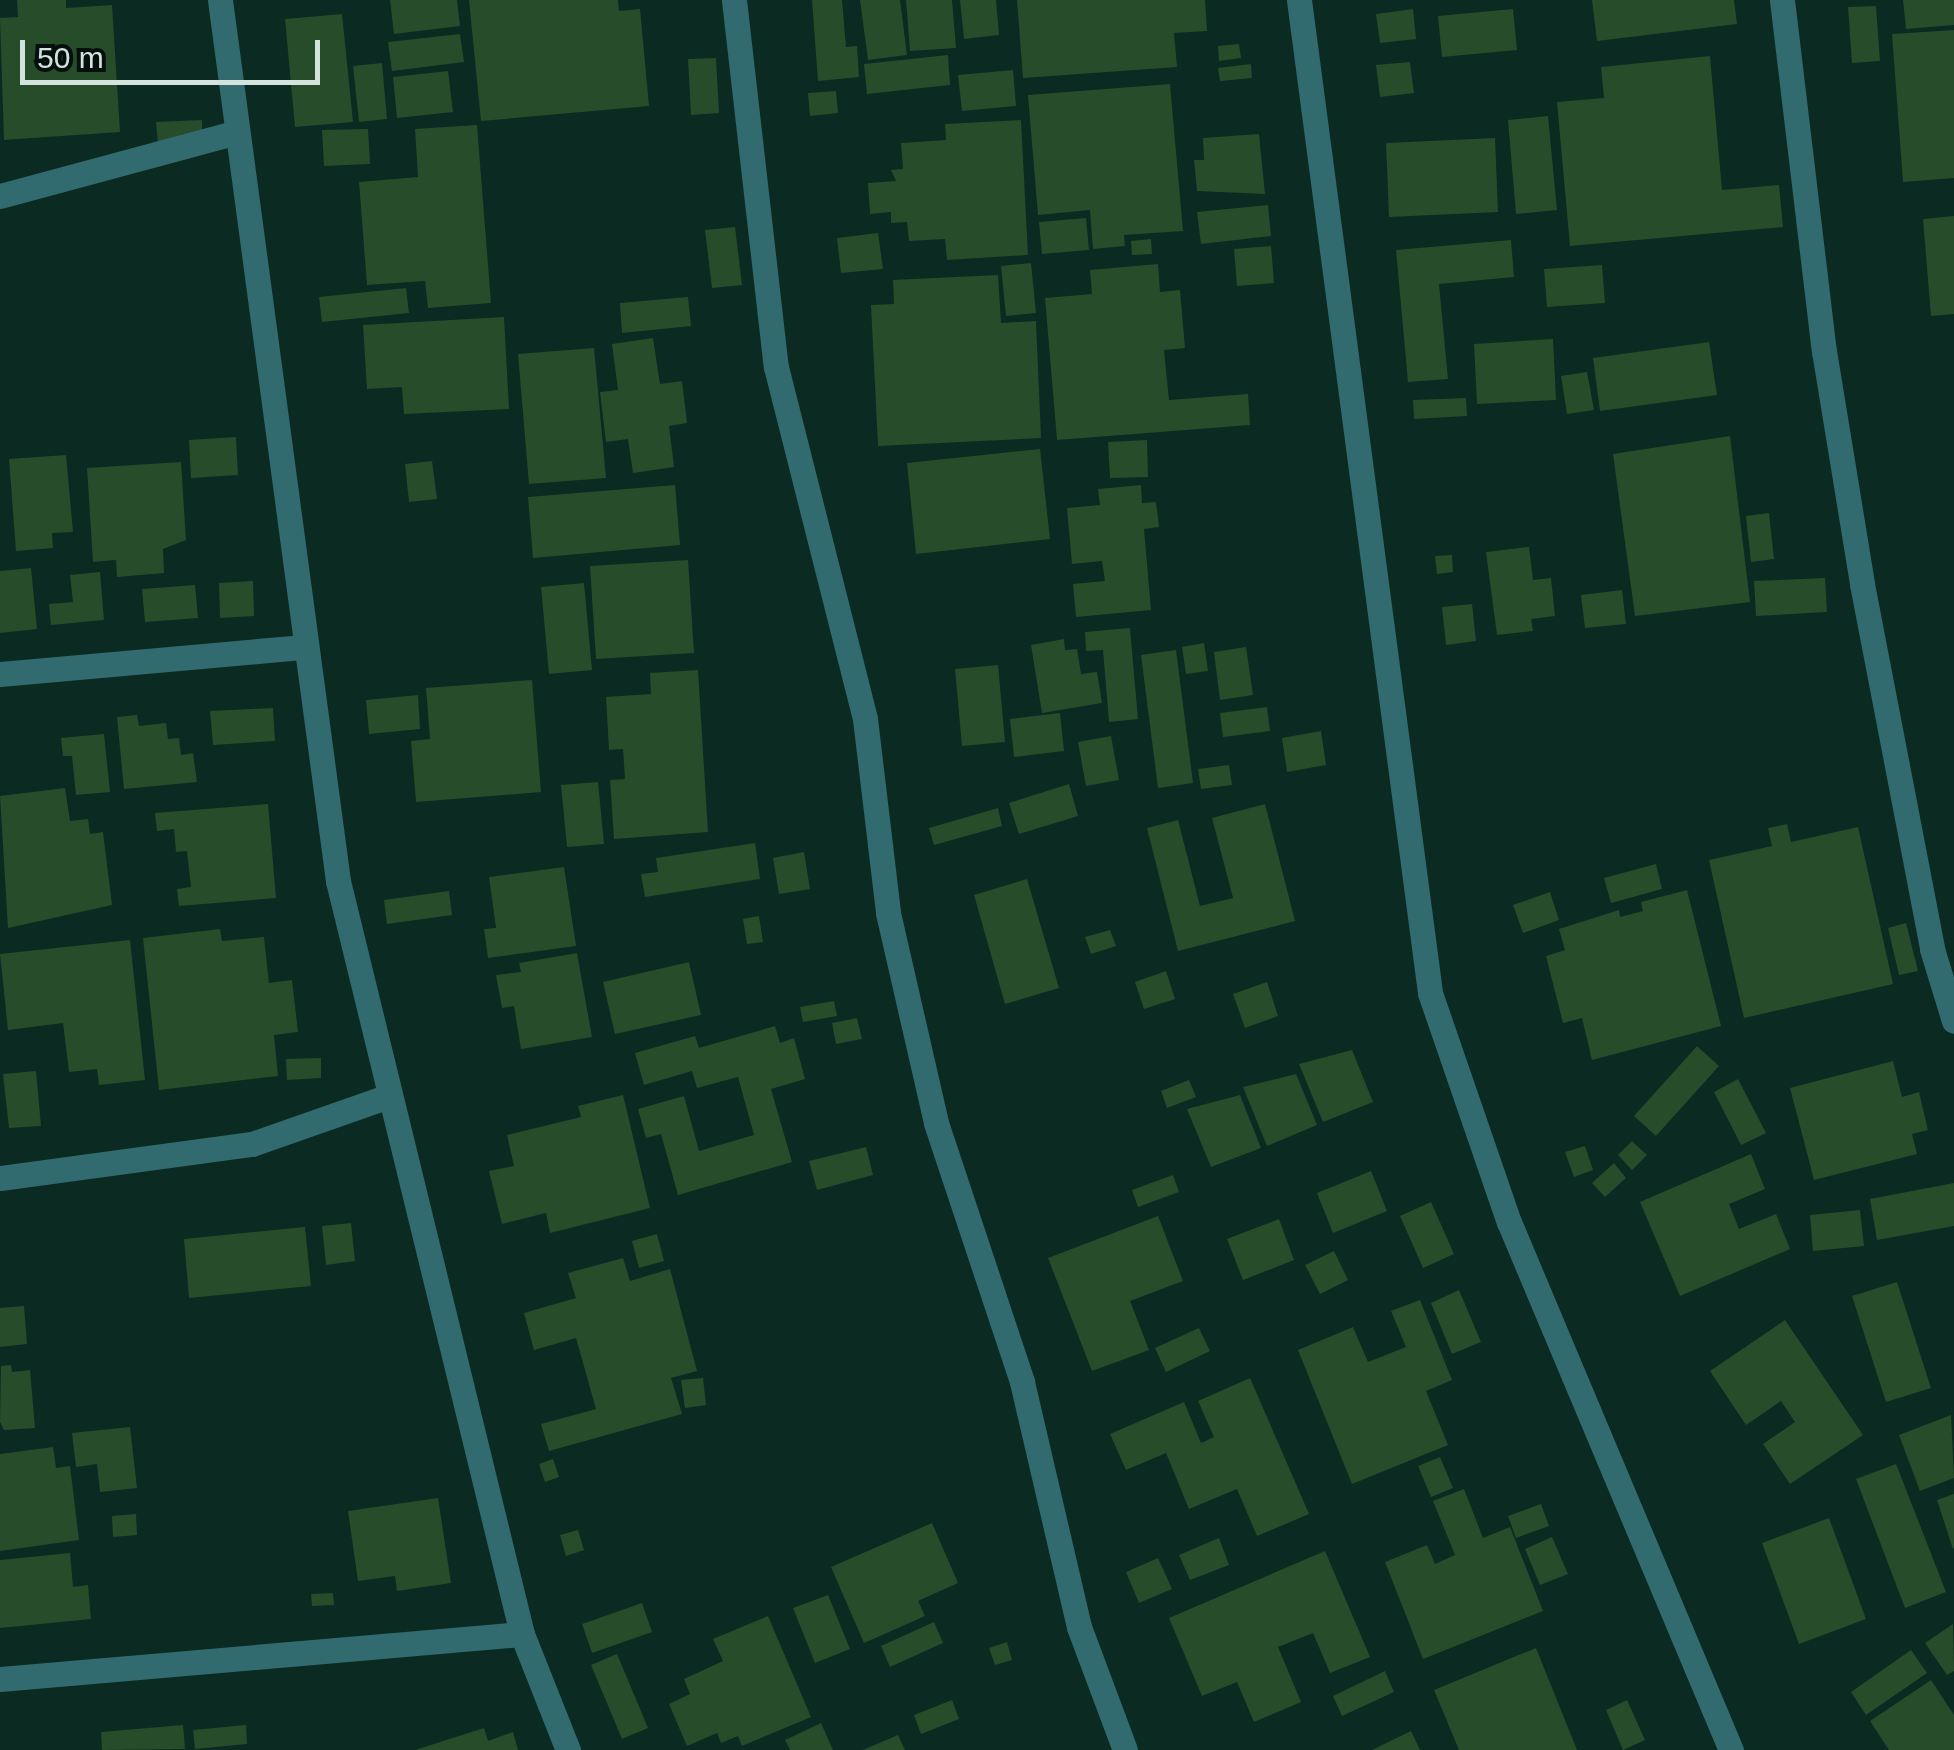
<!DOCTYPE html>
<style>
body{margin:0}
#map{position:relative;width:1954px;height:1750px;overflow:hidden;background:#0b2a22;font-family:Helvetica,sans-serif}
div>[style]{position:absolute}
.building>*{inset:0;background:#264c2a}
.minor>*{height:25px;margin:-12.5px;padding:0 12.5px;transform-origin:12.5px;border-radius:12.5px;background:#326b6f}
span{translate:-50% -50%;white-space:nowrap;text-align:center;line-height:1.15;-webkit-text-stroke:8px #05100c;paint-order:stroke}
.scale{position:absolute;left:20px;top:40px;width:300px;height:45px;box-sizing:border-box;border:5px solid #d3e4df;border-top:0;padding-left:12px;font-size:30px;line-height:35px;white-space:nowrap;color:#d3e4df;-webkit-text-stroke:8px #05100c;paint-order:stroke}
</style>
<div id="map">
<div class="building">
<i style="clip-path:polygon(17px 0,66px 0,66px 8px,112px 5px,120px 132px,4px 140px,0 18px,18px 17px)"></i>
<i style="clip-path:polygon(390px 0,457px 0,460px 26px,394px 34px)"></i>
<i style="clip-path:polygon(469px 0,618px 0,619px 11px,640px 9px,649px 106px,481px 121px)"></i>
<i style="clip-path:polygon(812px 0,842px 0,846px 47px,857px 46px,859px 77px,818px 81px)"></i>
<i style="clip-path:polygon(860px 0,900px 0,907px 55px,868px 60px)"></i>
<i style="clip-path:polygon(906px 0,952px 0,956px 48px,910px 51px)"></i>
<i style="clip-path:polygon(960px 0,996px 0,999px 35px,964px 39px)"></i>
<i style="clip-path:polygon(1017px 0,1205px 0,1207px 31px,1174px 33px,1177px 67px,1023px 78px)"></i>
<i style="clip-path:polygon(1592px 0,1734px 0,1737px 24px,1597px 41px)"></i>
<i style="clip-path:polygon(1903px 0,1954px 0,1954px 25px,1906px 29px)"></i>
<i style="clip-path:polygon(1876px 6px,1880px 61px,1852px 63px,1848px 7px)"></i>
<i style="clip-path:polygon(1413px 9px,1416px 39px,1380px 43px,1376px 14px)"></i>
<i style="clip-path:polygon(1513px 9px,1517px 50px,1442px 57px,1438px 16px)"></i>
<i style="clip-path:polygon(342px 14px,353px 122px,295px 127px,285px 19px)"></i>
<i style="clip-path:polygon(1954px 30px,1954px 178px,1903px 182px,1892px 34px)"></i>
<i style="clip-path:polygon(460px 34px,464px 62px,392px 71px,388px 42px)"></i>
<i style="clip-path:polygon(1239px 44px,1241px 58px,1219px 61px,1218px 46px)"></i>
<i style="clip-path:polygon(948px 55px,950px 85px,867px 94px,864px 64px)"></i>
<i style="clip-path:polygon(1710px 56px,1722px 190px,1779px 185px,1783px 227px,1570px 246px,1557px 102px,1604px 98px,1601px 67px)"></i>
<i style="clip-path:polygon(716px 58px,719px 113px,691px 115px,688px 59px)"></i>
<i style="clip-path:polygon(1410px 62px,1414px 93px,1380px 97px,1376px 65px)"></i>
<i style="clip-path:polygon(382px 63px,387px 119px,359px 122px,353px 66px)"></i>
<i style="clip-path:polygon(1251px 64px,1252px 78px,1220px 81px,1218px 68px)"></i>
<i style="clip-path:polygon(1013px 70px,1016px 106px,962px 111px,958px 75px)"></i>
<i style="clip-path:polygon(448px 71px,453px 112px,397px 118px,393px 77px)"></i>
<i style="clip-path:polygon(1170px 84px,1183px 231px,1124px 235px,1125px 246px,1093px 249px,1090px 210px,1038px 215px,1028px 95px)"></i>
<i style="clip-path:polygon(836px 91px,838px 113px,810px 116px,808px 93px)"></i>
<i style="clip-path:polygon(1548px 116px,1557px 210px,1516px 214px,1508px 120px)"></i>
<i style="clip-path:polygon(202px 120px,202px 141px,158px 143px,156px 122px)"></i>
<i style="clip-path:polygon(1021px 120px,1028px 255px,947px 260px,945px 239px,909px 241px,907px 222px,891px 223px,891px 212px,870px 214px,868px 183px,896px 181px,891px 170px,903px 169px,901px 143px,946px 140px,945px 124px)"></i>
<i style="clip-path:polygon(477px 125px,491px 303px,428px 308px,425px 281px,367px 285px,359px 182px,418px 177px,415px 129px)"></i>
<i style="clip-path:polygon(368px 129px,370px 164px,324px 166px,322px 130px)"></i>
<i style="clip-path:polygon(1259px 134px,1265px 194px,1197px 191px,1194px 160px,1204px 160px,1203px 138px)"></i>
<i style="clip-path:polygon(1495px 138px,1498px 212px,1389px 217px,1386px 143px)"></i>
<i style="clip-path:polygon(1268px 205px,1271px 236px,1201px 244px,1197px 212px)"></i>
<i style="clip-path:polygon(1954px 216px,1954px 314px,1931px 316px,1923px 219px)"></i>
<i style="clip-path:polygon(1086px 218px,1089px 250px,1042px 254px,1039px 222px)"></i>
<i style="clip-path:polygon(735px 227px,742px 285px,712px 288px,705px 230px)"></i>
<i style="clip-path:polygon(878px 233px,883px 269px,841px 273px,837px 238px)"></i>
<i style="clip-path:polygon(1151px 239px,1152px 254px,1132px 255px,1131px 241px)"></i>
<i style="clip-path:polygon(1511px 240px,1514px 277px,1439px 284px,1448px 379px,1408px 382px,1396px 250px)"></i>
<i style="clip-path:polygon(1271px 246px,1274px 283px,1237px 286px,1234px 249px)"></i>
<i style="clip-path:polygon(1031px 263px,1036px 313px,1006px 316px,1001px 266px)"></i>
<i style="clip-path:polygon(1158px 264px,1160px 292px,1180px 290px,1185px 348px,1164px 350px,1169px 400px,1248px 394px,1250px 425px,1057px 440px,1045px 298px,1092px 294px,1090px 270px)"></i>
<i style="clip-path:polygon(1602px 265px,1605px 303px,1547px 307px,1544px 269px)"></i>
<i style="clip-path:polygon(998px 275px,1001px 323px,1036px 321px,1041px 438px,878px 446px,871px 305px,894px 304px,893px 280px)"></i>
<i style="clip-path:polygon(406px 288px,409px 313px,322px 322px,319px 297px)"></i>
<i style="clip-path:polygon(688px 297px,691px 326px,622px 333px,620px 303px)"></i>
<i style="clip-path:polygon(504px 317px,509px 409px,404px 414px,402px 387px,367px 389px,363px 325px)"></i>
<i style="clip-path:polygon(653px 338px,660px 384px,682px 381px,687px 423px,669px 426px,674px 467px,633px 473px,628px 439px,606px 442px,600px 392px,618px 390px,612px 344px)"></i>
<i style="clip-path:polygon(1553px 339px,1556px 400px,1477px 404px,1474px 344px)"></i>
<i style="clip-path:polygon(1709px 342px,1717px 395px,1600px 411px,1593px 358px)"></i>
<i style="clip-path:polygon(594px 348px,606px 478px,529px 484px,518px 354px)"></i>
<i style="clip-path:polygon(1587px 372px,1594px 410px,1567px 414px,1561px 376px)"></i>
<i style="clip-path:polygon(1466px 398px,1467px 416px,1414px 419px,1413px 400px)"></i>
<i style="clip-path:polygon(1730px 436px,1750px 602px,1635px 616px,1613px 454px)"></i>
<i style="clip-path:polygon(236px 437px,238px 475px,191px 478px,189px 440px)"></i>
<i style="clip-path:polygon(1147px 440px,1148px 477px,1110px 478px,1108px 442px)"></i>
<i style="clip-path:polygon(1040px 449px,1050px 539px,916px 554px,907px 463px)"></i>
<i style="clip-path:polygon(66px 455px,73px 532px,52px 533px,53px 548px,16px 551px,9px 459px)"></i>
<i style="clip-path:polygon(432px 461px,437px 499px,409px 502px,405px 464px)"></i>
<i style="clip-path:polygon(181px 462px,186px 540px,163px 549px,164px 573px,117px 577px,116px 560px,93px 562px,87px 468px)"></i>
<i style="clip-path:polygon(675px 485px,680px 545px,533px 558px,528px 497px)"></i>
<i style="clip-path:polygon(1141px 485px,1142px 503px,1156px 502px,1159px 527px,1144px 529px,1151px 610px,1076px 617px,1073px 584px,1105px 581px,1102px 561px,1072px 564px,1067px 508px,1100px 505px,1098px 489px)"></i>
<i style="clip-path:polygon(1769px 513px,1774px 559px,1751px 562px,1746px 516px)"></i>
<i style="clip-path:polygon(1529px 547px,1533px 580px,1551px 578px,1555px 616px,1531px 619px,1533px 631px,1497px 635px,1486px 552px)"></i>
<i style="clip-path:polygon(1452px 555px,1453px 572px,1437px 574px,1435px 556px)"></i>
<i style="clip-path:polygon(688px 560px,694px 653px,596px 659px,590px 566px)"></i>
<i style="clip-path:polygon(31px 568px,37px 629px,0 633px,0 571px)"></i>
<i style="clip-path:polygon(100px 572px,104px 620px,51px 625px,49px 604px,73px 602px,70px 575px)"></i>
<i style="clip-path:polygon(1825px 578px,1827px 612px,1756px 616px,1754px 581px)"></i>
<i style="clip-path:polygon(253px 581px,254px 616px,220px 618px,219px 583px)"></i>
<i style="clip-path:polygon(584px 583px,592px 670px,549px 674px,541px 587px)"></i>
<i style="clip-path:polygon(195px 585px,198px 618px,145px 622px,142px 589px)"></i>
<i style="clip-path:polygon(1622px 590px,1626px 624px,1585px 628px,1581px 595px)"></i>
<i style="clip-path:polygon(1472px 604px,1476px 641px,1446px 645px,1442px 607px)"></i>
<i style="clip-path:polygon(1130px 628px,1138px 719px,1109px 722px,1103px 650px,1086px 651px,1085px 632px)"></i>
<i style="clip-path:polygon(1064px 639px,1065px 650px,1077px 649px,1081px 674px,1097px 672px,1102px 703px,1042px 713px,1031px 645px)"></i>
<i style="clip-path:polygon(1204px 643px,1208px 671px,1186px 674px,1182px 647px)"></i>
<i style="clip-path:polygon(1246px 647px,1253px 695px,1220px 700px,1214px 652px)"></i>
<i style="clip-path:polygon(1176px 650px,1193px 783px,1158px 788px,1141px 655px)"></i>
<i style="clip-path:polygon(998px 665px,1005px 742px,962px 746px,955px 669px)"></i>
<i style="clip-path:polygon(698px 670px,708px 832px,614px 839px,610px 780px,625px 779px,623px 749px,609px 750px,606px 697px,651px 694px,650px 673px)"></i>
<i style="clip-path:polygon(532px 680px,541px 792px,416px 802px,411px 741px,430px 739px,426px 688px)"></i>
<i style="clip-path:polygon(418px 695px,420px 729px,369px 734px,366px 700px)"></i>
<i style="clip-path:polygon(1267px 707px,1270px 731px,1223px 737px,1220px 713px)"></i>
<i style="clip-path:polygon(273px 708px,275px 741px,213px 745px,210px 711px)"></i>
<i style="clip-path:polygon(1060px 713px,1064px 751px,1014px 757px,1010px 719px)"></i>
<i style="clip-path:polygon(137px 715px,139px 726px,166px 723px,168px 739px,179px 738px,181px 755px,193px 753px,197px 782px,124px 789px,117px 717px)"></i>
<i style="clip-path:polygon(1321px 731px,1326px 765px,1287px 772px,1282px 738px)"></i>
<i style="clip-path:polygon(104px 734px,110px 792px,76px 795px,72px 756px,63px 756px,61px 738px)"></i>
<i style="clip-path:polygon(1111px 736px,1119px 780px,1086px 786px,1078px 742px)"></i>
<i style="clip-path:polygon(1229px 765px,1232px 785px,1201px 789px,1198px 769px)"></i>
<i style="clip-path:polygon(598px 782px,604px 844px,567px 847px,561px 785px)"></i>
<i style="clip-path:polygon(1069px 784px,1078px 816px,1019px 834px,1009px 803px)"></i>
<i style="clip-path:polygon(65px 788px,70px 821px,88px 819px,90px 834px,103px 832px,112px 905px,8px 928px,0 796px)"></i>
<i style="clip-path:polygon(268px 804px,276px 898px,179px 906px,177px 889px,191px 887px,187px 851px,176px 852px,174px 829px,157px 831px,155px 813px)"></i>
<i style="clip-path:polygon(1265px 804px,1295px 921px,1178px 951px,1147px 828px,1178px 820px,1200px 906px,1233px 898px,1212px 818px)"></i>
<i style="clip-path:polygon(998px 808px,1002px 826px,934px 845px,929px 828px)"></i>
<i style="clip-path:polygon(1787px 824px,1791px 842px,1858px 827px,1893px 984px,1744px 1018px,1709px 860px,1772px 846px,1768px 828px)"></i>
<i style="clip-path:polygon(755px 843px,760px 879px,645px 897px,641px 874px,658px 872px,656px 858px)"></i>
<i style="clip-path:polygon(804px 852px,810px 889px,779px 894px,773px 858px)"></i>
<i style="clip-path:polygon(1656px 864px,1662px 889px,1611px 903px,1604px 878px)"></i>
<i style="clip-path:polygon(564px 867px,576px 946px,488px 958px,484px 929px,496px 928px,489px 877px)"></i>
<i style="clip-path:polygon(1027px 879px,1059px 988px,1005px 1004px,974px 895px)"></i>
<i style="clip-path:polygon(1687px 890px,1721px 1026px,1592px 1060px,1582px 1018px,1563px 1023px,1546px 956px,1565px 950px,1559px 929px,1619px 910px,1620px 917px,1643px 911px,1641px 902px)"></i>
<i style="clip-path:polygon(449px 891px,452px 915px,387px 924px,384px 900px)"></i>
<i style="clip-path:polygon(1550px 892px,1559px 920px,1523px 933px,1513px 905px)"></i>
<i style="clip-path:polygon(759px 916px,763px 942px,747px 944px,743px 919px)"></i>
<i style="clip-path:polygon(1906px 923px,1918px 971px,1899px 975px,1888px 928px)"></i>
<i style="clip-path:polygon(220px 929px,222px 941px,264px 937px,269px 983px,292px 980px,298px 1032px,274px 1035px,278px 1076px,159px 1090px,143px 938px)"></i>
<i style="clip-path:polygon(1110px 930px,1116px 946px,1091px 954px,1085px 937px)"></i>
<i style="clip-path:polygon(130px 940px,145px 1080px,99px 1085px,97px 1069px,69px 1072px,63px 1023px,8px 1030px,0 954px)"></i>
<i style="clip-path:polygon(577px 953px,592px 1037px,521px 1049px,514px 1006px,502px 1008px,496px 975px,521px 972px,519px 963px)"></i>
<i style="clip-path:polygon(689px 962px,701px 1015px,615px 1034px,603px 982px)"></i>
<i style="clip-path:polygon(1166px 971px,1175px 999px,1144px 1009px,1135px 982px)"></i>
<i style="clip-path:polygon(1267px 982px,1278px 1016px,1245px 1028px,1233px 994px)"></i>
<i style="clip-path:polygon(834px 1001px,837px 1016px,803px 1022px,800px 1007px)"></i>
<i style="clip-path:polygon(857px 1018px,862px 1039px,836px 1044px,832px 1023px)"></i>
<i style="clip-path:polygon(775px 1026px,780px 1043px,794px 1038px,805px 1079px,771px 1089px,792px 1162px,678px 1195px,661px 1134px,646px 1138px,638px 1109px,684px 1096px,699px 1151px,754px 1135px,738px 1077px,697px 1088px,692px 1071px,644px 1085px,635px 1053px,695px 1036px,699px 1048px)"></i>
<i style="clip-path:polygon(1697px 1046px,1719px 1066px,1656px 1136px,1634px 1116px)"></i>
<i style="clip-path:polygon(1352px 1050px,1373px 1102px,1323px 1122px,1299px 1064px)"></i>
<i style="clip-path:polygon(321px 1058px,321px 1078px,287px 1080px,286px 1059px)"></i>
<i style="clip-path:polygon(1893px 1061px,1902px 1097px,1919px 1092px,1928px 1130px,1912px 1134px,1917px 1154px,1814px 1180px,1790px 1088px)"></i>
<i style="clip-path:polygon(36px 1071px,41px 1126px,9px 1128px,3px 1074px)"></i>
<i style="clip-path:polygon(1296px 1074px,1317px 1125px,1267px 1146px,1243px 1087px)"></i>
<i style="clip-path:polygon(1738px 1079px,1766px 1133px,1741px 1145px,1714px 1092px)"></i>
<i style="clip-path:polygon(1189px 1080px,1196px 1097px,1167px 1108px,1161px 1091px)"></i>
<i style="clip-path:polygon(623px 1095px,650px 1208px,550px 1233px,546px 1213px,502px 1224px,489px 1171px,514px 1166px,507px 1135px,581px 1117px,578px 1106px)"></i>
<i style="clip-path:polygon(1240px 1095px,1261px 1148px,1211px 1167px,1187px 1109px)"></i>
<i style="clip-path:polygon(1632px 1141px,1647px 1155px,1632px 1170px,1618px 1155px)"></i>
<i style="clip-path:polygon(1585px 1146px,1593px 1170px,1574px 1177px,1565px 1152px)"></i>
<i style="clip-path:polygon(866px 1147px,873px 1175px,817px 1190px,809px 1161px)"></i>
<i style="clip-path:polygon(1751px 1154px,1765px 1189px,1729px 1204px,1739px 1229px,1776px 1214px,1790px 1249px,1680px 1296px,1640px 1202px)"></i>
<i style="clip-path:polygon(1614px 1163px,1626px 1178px,1605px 1197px,1592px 1183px)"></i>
<i style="clip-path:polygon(1371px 1171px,1387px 1211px,1333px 1233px,1317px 1193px)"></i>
<i style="clip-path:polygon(1173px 1175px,1179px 1192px,1138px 1207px,1132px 1190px)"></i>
<i style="clip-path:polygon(1954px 1183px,1954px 1226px,1877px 1240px,1870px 1199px)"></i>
<i style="clip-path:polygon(1431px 1202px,1454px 1254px,1423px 1268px,1400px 1216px)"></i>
<i style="clip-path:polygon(1860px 1210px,1864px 1246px,1813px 1251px,1810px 1215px)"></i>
<i style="clip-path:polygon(1158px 1216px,1183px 1281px,1130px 1301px,1149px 1350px,1092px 1371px,1048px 1258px)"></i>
<i style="clip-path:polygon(1279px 1219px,1294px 1260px,1243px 1280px,1227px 1239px)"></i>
<i style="clip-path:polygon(351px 1223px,355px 1261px,326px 1265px,322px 1226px)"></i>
<i style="clip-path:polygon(305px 1227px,311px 1286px,189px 1298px,184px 1239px)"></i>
<i style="clip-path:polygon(657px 1234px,664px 1261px,639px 1268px,632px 1241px)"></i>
<i style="clip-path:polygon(1334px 1251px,1348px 1280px,1320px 1294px,1305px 1265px)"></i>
<i style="clip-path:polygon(623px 1258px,630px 1281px,670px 1269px,697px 1371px,671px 1378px,682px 1414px,549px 1451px,541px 1424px,596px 1409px,576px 1338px,534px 1350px,524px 1313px,576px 1298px,568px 1273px)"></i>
<i style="clip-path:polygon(1897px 1282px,1931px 1388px,1886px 1402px,1852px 1296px)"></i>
<i style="clip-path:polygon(1459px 1290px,1481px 1342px,1452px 1354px,1431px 1303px)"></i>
<i style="clip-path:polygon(1420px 1300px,1452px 1380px,1426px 1391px,1448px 1445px,1352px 1484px,1298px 1350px,1353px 1327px,1368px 1362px,1406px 1347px,1391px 1311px)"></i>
<i style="clip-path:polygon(24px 1306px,27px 1344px,0 1347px,0 1308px)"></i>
<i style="clip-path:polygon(1785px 1320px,1863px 1435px,1790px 1484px,1763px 1444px,1795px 1422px,1781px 1401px,1746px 1425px,1710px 1371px)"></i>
<i style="clip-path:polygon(1199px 1328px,1210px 1351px,1166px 1372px,1155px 1348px)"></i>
<i style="clip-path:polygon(11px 1365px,12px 1372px,30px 1370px,35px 1428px,4px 1430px,0 1422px,1px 1366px)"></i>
<i style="clip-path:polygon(703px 1378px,706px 1405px,685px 1408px,681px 1380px)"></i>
<i style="clip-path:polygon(1250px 1378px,1309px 1514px,1257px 1536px,1237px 1489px,1189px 1509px,1166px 1453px,1126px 1470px,1110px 1434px,1184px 1402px,1201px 1443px,1214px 1437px,1198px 1401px)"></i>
<i style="clip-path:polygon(1951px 1415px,1954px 1478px,1920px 1491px,1899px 1435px)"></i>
<i style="clip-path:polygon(130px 1427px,137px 1488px,100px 1492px,97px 1464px,76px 1467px,72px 1433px)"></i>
<i style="clip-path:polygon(53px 1447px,56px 1468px,70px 1466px,79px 1540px,0 1551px,0 1454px)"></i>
<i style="clip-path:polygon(1440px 1457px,1453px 1488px,1431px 1497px,1418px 1466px)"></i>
<i style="clip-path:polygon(553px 1459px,559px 1477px,545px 1482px,539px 1464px)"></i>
<i style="clip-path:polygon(1896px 1464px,1946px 1592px,1905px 1608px,1856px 1479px)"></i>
<i style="clip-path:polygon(1464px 1489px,1483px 1538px,1510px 1527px,1543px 1611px,1423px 1659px,1385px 1562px,1427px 1545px,1435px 1564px,1455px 1555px,1433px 1501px)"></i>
<i style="clip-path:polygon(1954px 1494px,1954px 1548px,1953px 1549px,1937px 1500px)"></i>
<i style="clip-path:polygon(438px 1498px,451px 1583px,397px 1591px,395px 1576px,358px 1581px,348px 1511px)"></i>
<i style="clip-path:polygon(1541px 1504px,1549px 1526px,1516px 1538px,1508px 1516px)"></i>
<i style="clip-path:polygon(136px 1514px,137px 1535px,113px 1537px,112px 1516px)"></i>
<i style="clip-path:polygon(1829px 1518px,1866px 1619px,1799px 1644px,1762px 1543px)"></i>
<i style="clip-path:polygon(932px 1523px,958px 1583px,918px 1601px,925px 1616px,864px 1643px,831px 1567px)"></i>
<i style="clip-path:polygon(578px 1530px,584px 1550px,566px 1556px,560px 1535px)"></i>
<i style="clip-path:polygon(1552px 1537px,1568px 1574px,1540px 1585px,1525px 1549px)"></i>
<i style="clip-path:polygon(1219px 1538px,1229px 1565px,1190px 1580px,1179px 1555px)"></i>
<i style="clip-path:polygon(1325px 1551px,1370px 1657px,1330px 1673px,1313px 1633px,1278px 1647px,1301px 1702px,1254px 1722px,1237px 1682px,1202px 1696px,1169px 1618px)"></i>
<i style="clip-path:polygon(70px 1553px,73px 1587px,88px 1585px,91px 1619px,0 1628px,0 1560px)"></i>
<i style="clip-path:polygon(1158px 1558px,1172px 1589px,1139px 1603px,1126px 1572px)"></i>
<i style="clip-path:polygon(333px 1593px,334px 1605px,312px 1606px,311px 1594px)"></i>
<i style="clip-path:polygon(828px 1595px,850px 1649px,815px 1663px,793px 1608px)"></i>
<i style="clip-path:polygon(642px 1603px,652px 1632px,592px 1653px,582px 1624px)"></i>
<i style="clip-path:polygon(768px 1616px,811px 1717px,742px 1746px,738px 1736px,721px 1743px,717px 1733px,687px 1746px,669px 1704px,690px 1694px,684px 1679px,723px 1661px,713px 1639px)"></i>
<i style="clip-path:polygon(934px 1622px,943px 1643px,890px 1667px,881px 1646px)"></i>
<i style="clip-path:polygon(1953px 1624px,1954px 1671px,1947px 1675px,1925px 1643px)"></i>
<i style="clip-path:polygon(1007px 1642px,1012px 1660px,995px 1665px,989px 1648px)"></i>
<i style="clip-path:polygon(1536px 1648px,1577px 1750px,1459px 1750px,1434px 1690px)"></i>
<i style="clip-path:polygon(1911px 1650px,1927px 1673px,1866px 1715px,1851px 1692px)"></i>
<i style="clip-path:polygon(617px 1654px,648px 1728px,622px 1739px,591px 1665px)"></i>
<i style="clip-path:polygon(1385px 1671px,1394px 1692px,1342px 1716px,1333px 1696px)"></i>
<i style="clip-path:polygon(1931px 1680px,1954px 1715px,1954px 1750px,1889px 1750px,1870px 1721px)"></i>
<i style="clip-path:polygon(952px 1700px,959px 1719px,921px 1734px,914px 1715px)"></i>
<i style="clip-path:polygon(1627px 1700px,1645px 1740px,1623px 1750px,1606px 1710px)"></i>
<i style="clip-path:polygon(821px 1723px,833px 1750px,790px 1750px,785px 1740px)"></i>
<i style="clip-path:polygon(183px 1725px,185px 1749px,102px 1750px,101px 1732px)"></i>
<i style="clip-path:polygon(246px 1725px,247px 1744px,195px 1749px,193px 1730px)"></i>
<i style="clip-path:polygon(484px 1728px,488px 1741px,513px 1732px,518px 1750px,415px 1750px)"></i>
<i style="clip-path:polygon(1411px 1731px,1420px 1750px,1372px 1750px)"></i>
<i style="clip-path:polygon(898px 1735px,905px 1750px,863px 1750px)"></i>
</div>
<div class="minor">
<i style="left:220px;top:0;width:889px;rotate:82.37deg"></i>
<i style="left:338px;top:881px;width:775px;rotate:76.27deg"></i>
<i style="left:522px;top:1634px;width:125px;rotate:68.4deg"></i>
<i style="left:734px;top:0;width:369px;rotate:83.5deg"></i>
<i style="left:776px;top:367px;width:363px;rotate:75.8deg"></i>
<i style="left:865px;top:719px;width:195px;rotate:83.2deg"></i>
<i style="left:888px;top:913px;width:215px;rotate:77.1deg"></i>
<i style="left:936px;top:1123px;width:273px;rotate:71.6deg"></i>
<i style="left:1022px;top:1382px;width:252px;rotate:76.9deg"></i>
<i style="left:1079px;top:1627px;width:131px;rotate:69.5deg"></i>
<i style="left:1299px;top:0;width:1002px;rotate:82.48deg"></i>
<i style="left:1430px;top:993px;width:242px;rotate:71deg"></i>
<i style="left:1509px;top:1222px;width:573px;rotate:67.2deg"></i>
<i style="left:1782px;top:0;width:354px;rotate:83.2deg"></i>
<i style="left:1824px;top:351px;width:236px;rotate:80.7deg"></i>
<i style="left:1862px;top:584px;width:372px;rotate:79.1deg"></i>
<i style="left:1932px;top:949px;width:75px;rotate:73deg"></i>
<i style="left:0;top:196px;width:241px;rotate:-15.1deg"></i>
<i style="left:0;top:674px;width:305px;rotate:-5.1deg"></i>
<i style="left:0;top:1178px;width:254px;rotate:-7.7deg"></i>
<i style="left:252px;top:1144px;width:145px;rotate:-19.3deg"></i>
<i style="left:0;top:1679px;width:524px;rotate:-4.93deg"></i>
</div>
<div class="scale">50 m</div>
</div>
